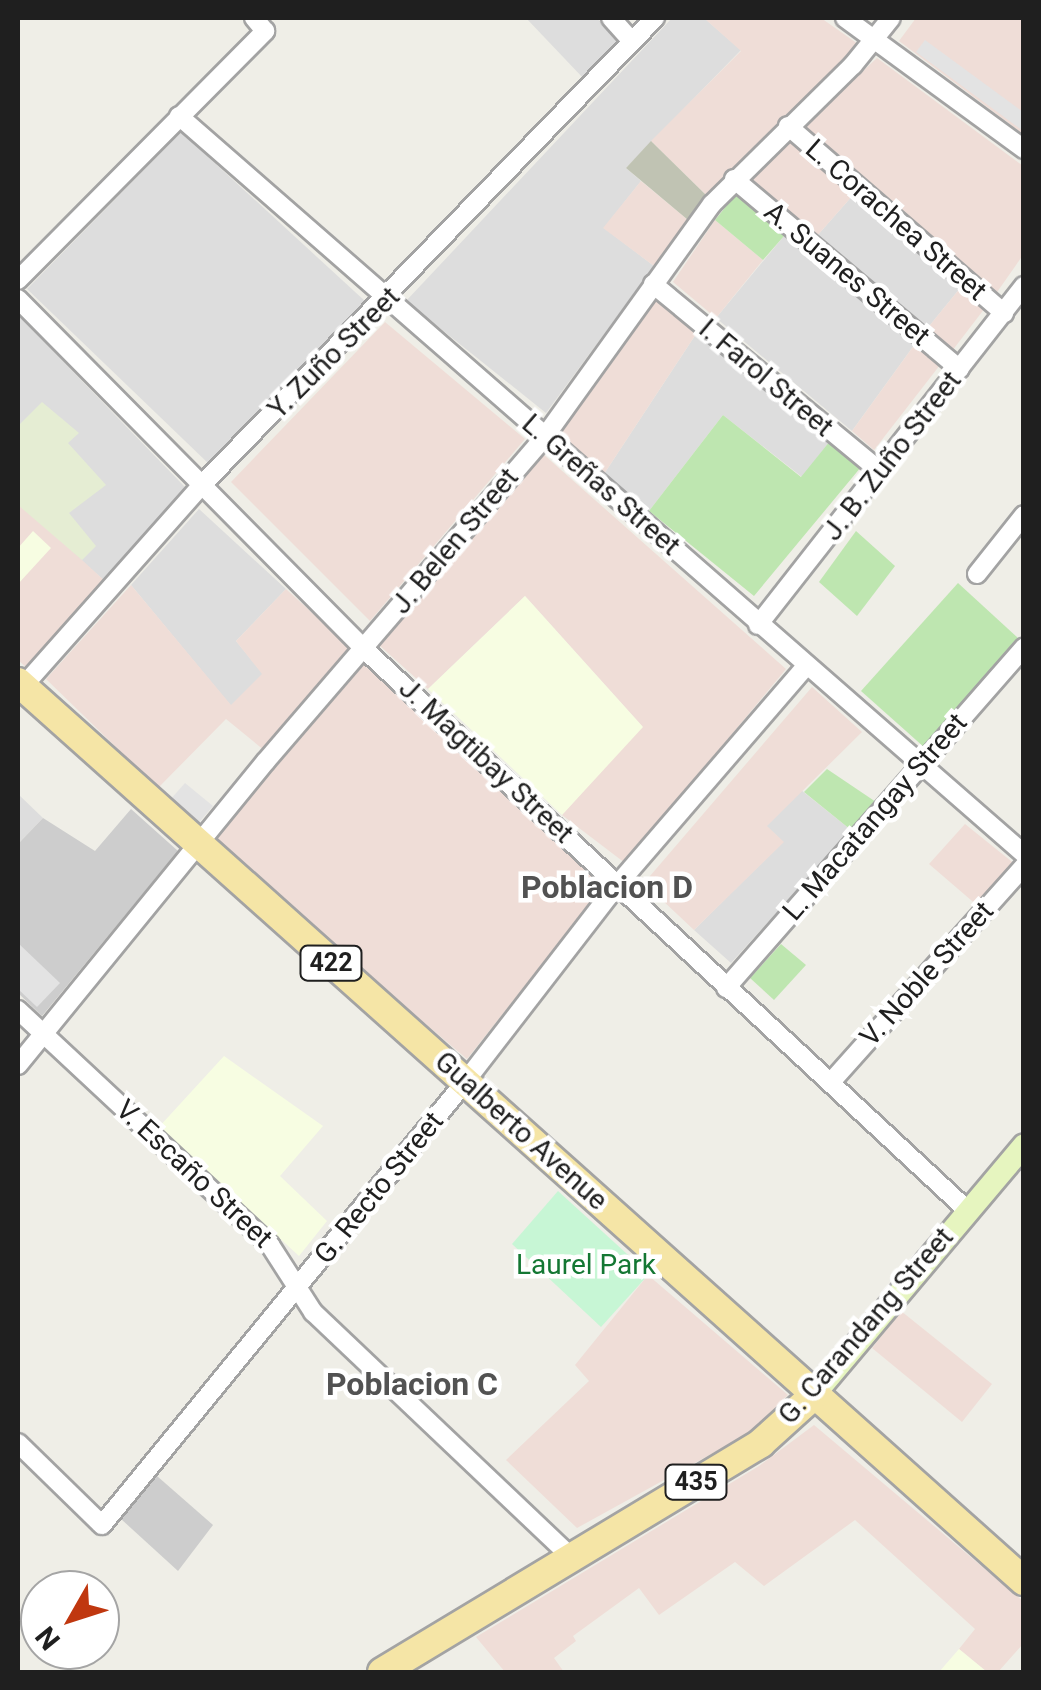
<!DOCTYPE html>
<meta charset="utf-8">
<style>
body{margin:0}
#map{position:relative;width:1041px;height:1690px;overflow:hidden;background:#efeee7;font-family:Roboto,sans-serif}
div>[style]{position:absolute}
.residential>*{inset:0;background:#ddd}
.commercial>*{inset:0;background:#efddd7}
.education>*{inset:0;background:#f7fde2}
.religious>*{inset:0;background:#cdcdcd}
.construction>*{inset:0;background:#c0c3b3}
.farmland>*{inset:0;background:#e5edd3}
.grass>*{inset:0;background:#bee6b0}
.park>*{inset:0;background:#c7f6d5}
.parking>*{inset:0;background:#e3e3e3}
.roads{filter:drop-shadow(2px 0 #a3a3a3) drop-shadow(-2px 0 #a3a3a3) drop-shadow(0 2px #a3a3a3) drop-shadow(0 -2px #a3a3a3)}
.street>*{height:18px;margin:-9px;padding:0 9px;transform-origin:9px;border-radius:9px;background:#fff}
.secondary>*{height:22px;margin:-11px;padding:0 11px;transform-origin:11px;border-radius:11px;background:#e6f5bf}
.primary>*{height:28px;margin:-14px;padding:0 14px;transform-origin:14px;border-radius:14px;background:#f5e5a6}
span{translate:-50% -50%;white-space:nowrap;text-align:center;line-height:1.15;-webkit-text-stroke:9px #fff;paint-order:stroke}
.shield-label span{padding:2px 8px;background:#fff;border:2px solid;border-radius:8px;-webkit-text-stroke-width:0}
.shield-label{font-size:25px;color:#1f1f1f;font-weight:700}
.street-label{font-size:28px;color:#1f1f1f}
.park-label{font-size:28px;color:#147733}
.quarter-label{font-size:32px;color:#525252;font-weight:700}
.frame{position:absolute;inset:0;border:20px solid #1f1f1f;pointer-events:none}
.north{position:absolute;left:20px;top:1570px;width:100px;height:100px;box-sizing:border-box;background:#fff;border:2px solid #a5a5a5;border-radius:50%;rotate:231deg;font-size:28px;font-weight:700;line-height:40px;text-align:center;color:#1f1f1f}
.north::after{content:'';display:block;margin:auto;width:35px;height:45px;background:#c0370f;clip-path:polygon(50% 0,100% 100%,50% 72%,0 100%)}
</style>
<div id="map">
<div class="residential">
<i style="clip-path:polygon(526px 18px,597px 18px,620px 44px,584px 79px)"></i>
<i style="clip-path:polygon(672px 18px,704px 18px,741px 50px,626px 168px,641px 181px,604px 228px,654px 266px,546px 413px,406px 301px)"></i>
<i style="clip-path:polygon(181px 132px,366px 302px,210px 465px,27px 289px)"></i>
<i style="clip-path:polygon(854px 194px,961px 287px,926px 330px,816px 237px)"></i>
<i style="clip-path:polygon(784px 236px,915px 344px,852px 431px,716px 318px)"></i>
<i style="clip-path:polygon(18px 315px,185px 487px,107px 583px,18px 505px)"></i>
<i style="clip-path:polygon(698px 331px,830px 441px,802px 477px,723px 415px,649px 511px,604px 474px)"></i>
<i style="clip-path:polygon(199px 509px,286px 589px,236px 641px,263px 674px,231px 706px,131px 585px)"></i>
<i style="clip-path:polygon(801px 790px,851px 830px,731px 963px,694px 930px,783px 842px,766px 826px)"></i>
<i style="clip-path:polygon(18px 794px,43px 818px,18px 844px)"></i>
</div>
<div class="commercial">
<i style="clip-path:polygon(704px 18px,821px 18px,858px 44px,706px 195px,651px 141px,741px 51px)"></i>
<i style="clip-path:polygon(916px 18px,1023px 18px,1023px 134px,899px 41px)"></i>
<i style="clip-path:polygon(877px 58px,1023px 166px,1023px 255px,995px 295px,802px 127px)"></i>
<i style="clip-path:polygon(790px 139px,854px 194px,816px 237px,747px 180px)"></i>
<i style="clip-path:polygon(641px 181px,688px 220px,654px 266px,603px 228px)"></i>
<i style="clip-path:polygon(715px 220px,763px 260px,716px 318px,673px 282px)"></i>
<i style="clip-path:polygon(961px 287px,985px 308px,952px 351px,926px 330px)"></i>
<i style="clip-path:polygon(657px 298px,698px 331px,604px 474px,559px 434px)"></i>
<i style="clip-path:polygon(385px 322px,525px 439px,370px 621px,231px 482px)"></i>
<i style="clip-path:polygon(915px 344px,940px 365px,874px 450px,852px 431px)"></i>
<i style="clip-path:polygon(543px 454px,786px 669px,625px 863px,562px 815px,642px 726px,525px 596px,428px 689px,379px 645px)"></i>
<i style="clip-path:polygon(20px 503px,107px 583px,27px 668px,18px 660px)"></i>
<i style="clip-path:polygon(131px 585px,231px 705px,262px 674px,236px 641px,286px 589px,353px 650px,265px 751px,226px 719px,158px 788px,46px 679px)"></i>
<i style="clip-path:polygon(363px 664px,604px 886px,467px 1059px,211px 842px)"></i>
<i style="clip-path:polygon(812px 687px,862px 732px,767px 826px,784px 842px,694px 930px,644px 883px)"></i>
<i style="clip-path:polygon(965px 824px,1016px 865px,979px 907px,929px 864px)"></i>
<i style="clip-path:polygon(648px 1275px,788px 1395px,753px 1431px,577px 1528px,506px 1460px,589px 1381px,575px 1365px)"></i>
<i style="clip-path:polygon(901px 1311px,992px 1384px,962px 1422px,872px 1348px)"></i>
<i style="clip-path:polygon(814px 1425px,1023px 1601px,1023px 1644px,998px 1672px,987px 1672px,959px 1649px,975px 1629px,855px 1520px,764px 1586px,735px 1562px,659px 1615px,639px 1588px,573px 1636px,576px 1641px,554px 1658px,564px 1672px,505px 1672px,476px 1637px,759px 1466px)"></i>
</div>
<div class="education">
<i style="clip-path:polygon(33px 531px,51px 548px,18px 584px,18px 548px)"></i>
<i style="clip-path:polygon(525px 596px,643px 727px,562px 815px,428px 689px)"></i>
<i style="clip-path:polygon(224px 1056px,323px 1126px,280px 1176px,327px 1221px,299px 1256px,159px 1127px)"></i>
<i style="clip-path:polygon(959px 1649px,987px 1672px,939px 1672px)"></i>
</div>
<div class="religious">
<i style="clip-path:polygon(131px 809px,178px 851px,42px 1016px,18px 993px,18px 844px,43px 818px,95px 851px)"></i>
<i style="clip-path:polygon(157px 1476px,213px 1525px,178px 1571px,121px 1519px)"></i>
</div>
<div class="construction">
<i style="clip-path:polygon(651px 141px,706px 195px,688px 220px,626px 168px)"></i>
</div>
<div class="farmland">
<i style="clip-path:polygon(42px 402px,79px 433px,68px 443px,106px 485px,69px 513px,96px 546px,82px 560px,18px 505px,18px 426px)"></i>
</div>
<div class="grass">
<i style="clip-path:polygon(736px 194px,784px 236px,763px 260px,715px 220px)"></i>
<i style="clip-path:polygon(723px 415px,801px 477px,830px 441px,861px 467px,754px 596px,649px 511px)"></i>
<i style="clip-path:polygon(856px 531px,895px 566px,857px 616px,819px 582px)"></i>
<i style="clip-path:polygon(958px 583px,1019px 639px,925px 748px,861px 691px)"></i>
<i style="clip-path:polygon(827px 769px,876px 802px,851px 830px,804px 792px)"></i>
<i style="clip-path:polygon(781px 944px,806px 965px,774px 1000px,750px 978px)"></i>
</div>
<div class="park">
<i style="clip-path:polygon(558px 1191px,649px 1274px,601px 1327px,512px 1244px)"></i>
</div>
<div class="parking">
<i style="clip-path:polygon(925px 40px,1023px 112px,1023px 131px,916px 52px)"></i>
<i style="clip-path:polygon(185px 783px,213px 806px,197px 825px,169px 801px)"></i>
<i style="clip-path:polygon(18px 943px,60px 983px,37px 1007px,18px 989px)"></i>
</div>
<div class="roads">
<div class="street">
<i style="left:611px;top:18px;width:31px;rotate:48deg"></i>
<i style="left:845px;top:18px;width:222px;rotate:36.2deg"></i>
<i style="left:179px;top:116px;width:1122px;rotate:41.13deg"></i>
<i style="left:788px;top:126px;width:286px;rotate:40.9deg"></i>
<i style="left:734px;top:179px;width:295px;rotate:40.1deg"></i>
<i style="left:18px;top:280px;width:351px;rotate:-45.2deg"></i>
<i style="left:265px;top:31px;width:17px;rotate:-130deg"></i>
<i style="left:653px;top:284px;width:294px;rotate:39.5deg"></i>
<i style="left:18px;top:299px;width:492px;rotate:45.3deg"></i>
<i style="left:364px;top:649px;width:824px;rotate:42.93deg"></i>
<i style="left:977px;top:574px;width:75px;rotate:-51.5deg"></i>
<i style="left:758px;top:625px;width:431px;rotate:-51.9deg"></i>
<i style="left:18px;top:692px;width:273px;rotate:-48.4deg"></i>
<i style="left:199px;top:488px;width:655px;rotate:-45.87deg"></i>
<i style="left:726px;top:988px;width:453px;rotate:-48.8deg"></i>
<i style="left:18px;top:1010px;width:345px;rotate:43deg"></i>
<i style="left:270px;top:1245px;width:80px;rotate:57.3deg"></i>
<i style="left:313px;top:1312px;width:356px;rotate:43.5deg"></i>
<i style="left:18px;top:1065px;width:392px;rotate:-50.8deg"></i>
<i style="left:266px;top:761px;width:430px;rotate:-49.3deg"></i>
<i style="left:546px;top:435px;width:284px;rotate:-54.3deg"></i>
<i style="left:712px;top:204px;width:198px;rotate:-44.6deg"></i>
<i style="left:853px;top:65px;width:60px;rotate:-51deg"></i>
<i style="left:831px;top:1082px;width:290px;rotate:-48.2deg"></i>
<i style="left:18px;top:1443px;width:117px;rotate:44.3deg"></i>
<i style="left:102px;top:1525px;width:573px;rotate:-50.67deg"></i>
<i style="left:465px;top:1082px;width:250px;rotate:-52.3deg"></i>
<i style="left:618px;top:884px;width:288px;rotate:-49.2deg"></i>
</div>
<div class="secondary">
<i style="left:813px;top:1396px;width:328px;rotate:-49.9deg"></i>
</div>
<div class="primary">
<i style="left:18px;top:682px;width:1349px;rotate:41.79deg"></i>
<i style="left:382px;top:1672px;width:443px;rotate:-31.1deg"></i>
<i style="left:761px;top:1443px;width:70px;rotate:-42.1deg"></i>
</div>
</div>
<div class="shield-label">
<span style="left:331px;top:963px">422</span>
<span style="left:696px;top:1482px">435</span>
</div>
<div class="street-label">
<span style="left:896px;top:220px;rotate:41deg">L. Corachea Street</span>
<span style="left:847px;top:274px;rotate:40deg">A. Suanes Street</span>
<span style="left:334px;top:353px;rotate:-45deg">Y. Zuño Street</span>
<span style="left:766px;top:378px;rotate:40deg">I. Farol Street</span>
<span style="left:892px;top:456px;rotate:-52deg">J. B. Zuño Street</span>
<span style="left:601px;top:485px;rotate:41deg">L. Greñas Street</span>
<span style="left:455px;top:541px;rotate:-50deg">J. Belen Street</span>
<span style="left:486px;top:761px;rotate:43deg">J. Magtibay Street</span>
<span style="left:875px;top:817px;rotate:-49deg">L. Macatangay Street</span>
<span style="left:927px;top:974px;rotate:-48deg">V. Noble Street</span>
<span style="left:521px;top:1131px;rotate:42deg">Gualberto Avenue</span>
<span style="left:194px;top:1174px;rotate:43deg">V. Escaño Street</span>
<span style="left:379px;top:1188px;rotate:-51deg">G. Recto Street</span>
<span style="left:866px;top:1326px;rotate:-49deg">G. Carandang Street</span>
</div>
<div class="park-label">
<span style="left:586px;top:1265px">Laurel Park</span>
</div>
<div class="quarter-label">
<span style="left:607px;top:887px">Poblacion D</span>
<span style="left:412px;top:1384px">Poblacion C</span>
</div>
<div class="frame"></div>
<div class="north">N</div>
</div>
